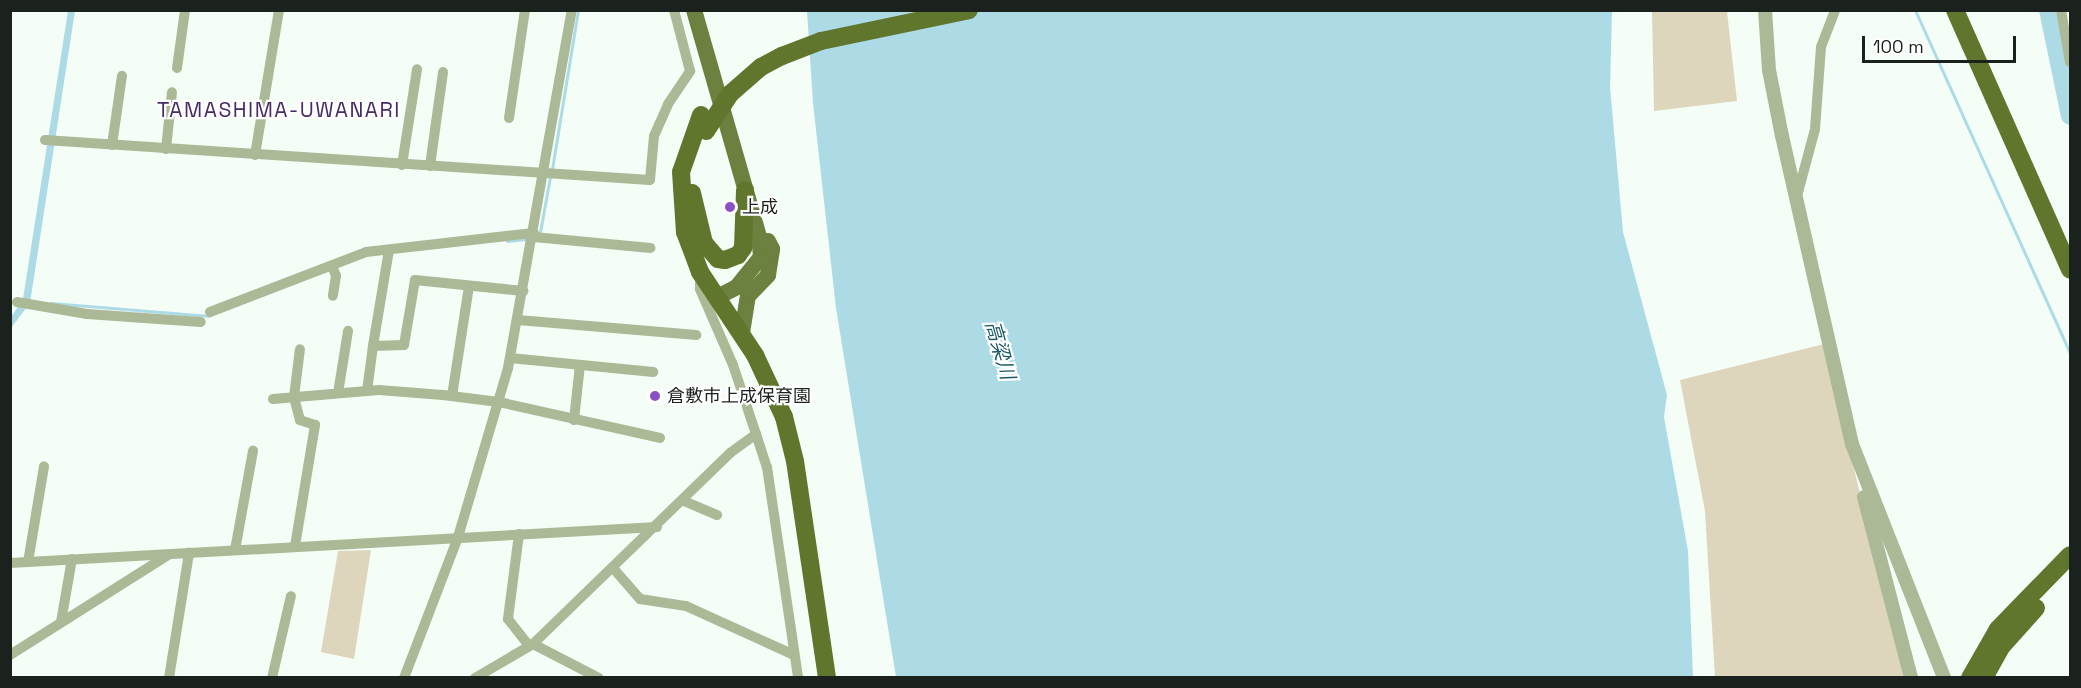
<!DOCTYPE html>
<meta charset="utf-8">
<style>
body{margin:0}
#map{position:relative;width:2081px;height:688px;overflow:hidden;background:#f4fef7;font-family:"Space Grotesk","Noto Sans JP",sans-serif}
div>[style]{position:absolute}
.green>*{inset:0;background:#ddd6bc}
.water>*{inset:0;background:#acdbe6}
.stream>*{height:3px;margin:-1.5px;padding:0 1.5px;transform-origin:1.5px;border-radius:1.5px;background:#acdbe6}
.river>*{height:18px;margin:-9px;padding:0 9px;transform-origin:9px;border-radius:9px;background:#acdbe6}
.minor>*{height:10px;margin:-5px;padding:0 5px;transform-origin:5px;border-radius:5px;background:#acb996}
.tertiary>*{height:14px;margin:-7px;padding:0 7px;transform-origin:7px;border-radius:7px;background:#acb996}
.primary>*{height:16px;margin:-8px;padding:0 8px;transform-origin:8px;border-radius:8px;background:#6c813f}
.trunk>*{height:18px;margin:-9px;padding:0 9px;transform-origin:9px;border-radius:9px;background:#60762c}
.trunk-bridge>*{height:18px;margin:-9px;padding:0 9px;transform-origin:9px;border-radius:9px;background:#60762c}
.dots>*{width:16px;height:16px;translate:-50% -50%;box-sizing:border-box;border:3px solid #fff;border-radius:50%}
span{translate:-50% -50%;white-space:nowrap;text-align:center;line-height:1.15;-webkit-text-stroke:4.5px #fff;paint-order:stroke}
.poi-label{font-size:18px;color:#1b211c}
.left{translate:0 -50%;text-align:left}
.water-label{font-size:20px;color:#1d5b68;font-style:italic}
.quarter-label{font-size:21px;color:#482c66;letter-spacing:1.5px}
.frame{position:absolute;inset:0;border:12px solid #1b211c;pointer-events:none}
.scale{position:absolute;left:1862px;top:36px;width:154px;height:27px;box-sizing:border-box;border:3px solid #1b211c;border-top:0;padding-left:8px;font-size:18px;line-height:21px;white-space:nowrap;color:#1b211c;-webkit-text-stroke:4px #fff;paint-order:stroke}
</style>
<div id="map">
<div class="green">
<i style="clip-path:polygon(1652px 11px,1727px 11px,1737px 101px,1654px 111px)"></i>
<i style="clip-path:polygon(1824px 344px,1904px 677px,1715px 677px,1705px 511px,1680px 380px)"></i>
<i style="clip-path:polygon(371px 550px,354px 659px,321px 652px,338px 551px)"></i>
</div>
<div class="water">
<i style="clip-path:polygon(68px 11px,75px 11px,30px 303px,11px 328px,11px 317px,23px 299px)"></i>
<i style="clip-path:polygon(807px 11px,1612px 11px,1610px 87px,1623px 232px,1667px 395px,1664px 417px,1688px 551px,1693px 677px,896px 677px,836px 308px,813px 103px)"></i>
</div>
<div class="stream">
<i style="left:1915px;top:10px;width:376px;rotate:65.7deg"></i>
<i style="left:552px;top:169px;width:161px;rotate:-80.7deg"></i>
<i style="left:540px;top:232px;width:56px;rotate:-79.7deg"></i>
<i style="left:507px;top:241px;width:19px;rotate:-6deg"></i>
<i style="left:51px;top:303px;width:159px;rotate:4.7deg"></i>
</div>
<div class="river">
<i style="left:2048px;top:10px;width:108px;rotate:78.3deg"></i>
</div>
<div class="minor">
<i style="left:2061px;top:10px;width:53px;rotate:80.2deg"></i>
<i style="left:177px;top:68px;width:59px;rotate:-82.1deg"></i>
<i style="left:509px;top:118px;width:109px;rotate:-81.6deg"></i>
<i style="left:45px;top:140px;width:606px;rotate:3.78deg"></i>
<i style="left:650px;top:180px;width:44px;rotate:-84.8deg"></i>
<i style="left:654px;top:136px;width:35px;rotate:-66deg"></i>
<i style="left:668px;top:104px;width:40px;rotate:-56deg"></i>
<i style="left:690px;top:71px;width:63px;rotate:-104.7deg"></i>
<i style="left:112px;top:145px;width:70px;rotate:-81.8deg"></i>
<i style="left:166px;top:149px;width:57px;rotate:-84deg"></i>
<i style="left:255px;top:155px;width:147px;rotate:-80.6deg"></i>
<i style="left:402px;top:165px;width:97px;rotate:-81.1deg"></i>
<i style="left:430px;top:166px;width:95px;rotate:-82.1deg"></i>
<i style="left:1796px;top:200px;width:73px;rotate:-75deg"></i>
<i style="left:1815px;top:129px;width:82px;rotate:-85.8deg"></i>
<i style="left:1821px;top:47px;width:40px;rotate:-69deg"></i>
<i style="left:534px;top:237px;width:117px;rotate:5.4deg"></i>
<i style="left:389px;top:250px;width:97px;rotate:99.5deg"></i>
<i style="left:373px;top:346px;width:31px;rotate:-2deg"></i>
<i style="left:404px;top:345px;width:66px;rotate:-80.4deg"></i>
<i style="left:415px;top:280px;width:109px;rotate:5.8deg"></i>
<i style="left:332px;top:266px;width:11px;rotate:68deg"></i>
<i style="left:336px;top:276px;width:20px;rotate:99deg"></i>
<i style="left:17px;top:302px;width:71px;rotate:9.7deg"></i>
<i style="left:87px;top:314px;width:114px;rotate:4deg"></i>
<i style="left:210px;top:312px;width:167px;rotate:-21deg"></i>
<i style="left:366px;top:252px;width:169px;rotate:-6.5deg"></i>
<i style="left:518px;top:320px;width:179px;rotate:4.8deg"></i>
<i style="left:510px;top:358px;width:144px;rotate:5.6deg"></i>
<i style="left:367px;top:391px;width:45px;rotate:-82.4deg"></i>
<i style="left:338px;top:393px;width:63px;rotate:-80.8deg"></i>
<i style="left:452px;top:396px;width:111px;rotate:-81.2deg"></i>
<i style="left:273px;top:399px;width:106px;rotate:-4.9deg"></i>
<i style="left:379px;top:390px;width:64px;rotate:4.5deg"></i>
<i style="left:443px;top:395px;width:56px;rotate:7.1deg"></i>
<i style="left:499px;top:402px;width:165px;rotate:12.6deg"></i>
<i style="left:574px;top:420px;width:55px;rotate:-83.8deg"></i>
<i style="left:756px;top:434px;width:35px;rotate:72deg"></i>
<i style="left:767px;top:467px;width:213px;rotate:81.6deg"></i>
<i style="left:684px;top:501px;width:36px;rotate:23deg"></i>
<i style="left:519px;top:534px;width:86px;rotate:97.4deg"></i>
<i style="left:508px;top:619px;width:34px;rotate:52deg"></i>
<i style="left:295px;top:546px;width:123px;rotate:-80.6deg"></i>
<i style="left:315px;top:425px;width:16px;rotate:-162deg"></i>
<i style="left:300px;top:420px;width:24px;rotate:-105deg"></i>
<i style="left:294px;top:397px;width:48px;rotate:-82.9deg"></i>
<i style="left:235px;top:550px;width:101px;rotate:-79.7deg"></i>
<i style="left:28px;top:562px;width:97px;rotate:-80.5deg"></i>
<i style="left:10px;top:563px;width:648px;rotate:-3.18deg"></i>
<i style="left:613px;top:568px;width:41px;rotate:48.9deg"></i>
<i style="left:640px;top:599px;width:47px;rotate:8.7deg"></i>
<i style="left:686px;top:606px;width:119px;rotate:24.4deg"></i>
<i style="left:61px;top:622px;width:64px;rotate:-80.1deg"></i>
<i style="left:533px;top:644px;width:74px;rotate:27.3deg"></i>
<i style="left:10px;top:655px;width:187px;rotate:-32.3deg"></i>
<i style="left:169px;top:678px;width:127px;rotate:-80.9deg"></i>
<i style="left:272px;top:678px;width:84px;rotate:-77deg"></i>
<i style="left:404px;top:678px;width:151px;rotate:-69deg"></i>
<i style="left:458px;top:537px;width:176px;rotate:-73.5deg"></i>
<i style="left:508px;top:368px;width:364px;rotate:-79.9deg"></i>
<i style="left:475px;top:678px;width:67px;rotate:-30.4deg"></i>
<i style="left:533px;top:644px;width:274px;rotate:-44.1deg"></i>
<i style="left:730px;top:453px;width:32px;rotate:-36deg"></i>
<i style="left:756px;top:434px;width:73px;rotate:-108.4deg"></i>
<i style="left:733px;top:365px;width:83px;rotate:-113.5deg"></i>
<i style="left:700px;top:289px;width:16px;rotate:-90deg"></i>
</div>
<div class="tertiary">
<i style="left:1765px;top:10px;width:60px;rotate:86.2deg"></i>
<i style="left:1769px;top:70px;width:67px;rotate:78.9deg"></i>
<i style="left:1782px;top:136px;width:316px;rotate:77.2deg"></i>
<i style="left:1852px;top:444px;width:251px;rotate:68.5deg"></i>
<i style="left:1864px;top:497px;width:187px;rotate:75.4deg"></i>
</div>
<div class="primary">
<i style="left:694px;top:10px;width:236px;rotate:74deg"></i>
<i style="left:759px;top:237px;width:20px;rotate:84deg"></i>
<i style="left:761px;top:257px;width:38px;rotate:129deg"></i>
<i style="left:737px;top:287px;width:20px;rotate:153deg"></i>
<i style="left:742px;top:333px;width:37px;rotate:-81deg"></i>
<i style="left:748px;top:296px;width:29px;rotate:-46deg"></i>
<i style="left:768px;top:275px;width:26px;rotate:-81deg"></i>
<i style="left:772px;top:249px;width:9px;rotate:-117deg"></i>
</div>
<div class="trunk">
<i style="left:1955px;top:10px;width:284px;rotate:66.1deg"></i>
<i style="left:701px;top:115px;width:60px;rotate:109.3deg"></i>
<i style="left:681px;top:172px;width:60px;rotate:86.2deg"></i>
<i style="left:685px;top:232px;width:43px;rotate:69.4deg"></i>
<i style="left:700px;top:272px;width:100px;rotate:56.5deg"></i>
<i style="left:755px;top:355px;width:68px;rotate:64.9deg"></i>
<i style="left:784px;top:417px;width:45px;rotate:76deg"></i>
<i style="left:795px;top:461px;width:219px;rotate:81.6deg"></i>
<i style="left:692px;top:193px;width:51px;rotate:76.5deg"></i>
<i style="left:704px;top:243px;width:21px;rotate:49deg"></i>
<i style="left:718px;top:259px;width:7px;rotate:8deg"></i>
<i style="left:725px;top:260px;width:14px;rotate:-21deg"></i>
<i style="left:738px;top:255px;width:9px;rotate:-54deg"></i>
<i style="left:743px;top:248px;width:58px;rotate:-88deg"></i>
<i style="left:1970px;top:678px;width:56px;rotate:-60.3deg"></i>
<i style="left:1998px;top:629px;width:103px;rotate:-45.8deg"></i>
<i style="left:1984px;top:678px;width:37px;rotate:-61deg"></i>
<i style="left:2002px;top:646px;width:51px;rotate:-48.2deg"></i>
</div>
<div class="trunk-bridge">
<i style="left:706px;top:131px;width:44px;rotate:-57deg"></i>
<i style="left:730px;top:94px;width:41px;rotate:-41.1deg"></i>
<i style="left:761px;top:67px;width:24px;rotate:-28deg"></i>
<i style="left:782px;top:56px;width:42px;rotate:-21deg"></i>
<i style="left:821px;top:41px;width:151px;rotate:-11.8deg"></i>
</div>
<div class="dots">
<i style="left:730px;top:207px;background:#8b50c6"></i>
<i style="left:655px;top:396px;background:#8b50c6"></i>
</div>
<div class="poi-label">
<span class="left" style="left:742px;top:207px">上成</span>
<span class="left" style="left:667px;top:396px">倉敷市上成保育園</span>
</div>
<div class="water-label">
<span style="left:1000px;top:350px;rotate:74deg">高梁川</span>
</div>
<div class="quarter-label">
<span style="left:279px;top:110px">TAMASHIMA-UWANARI</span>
</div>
<div class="frame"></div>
<div class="scale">100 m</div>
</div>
